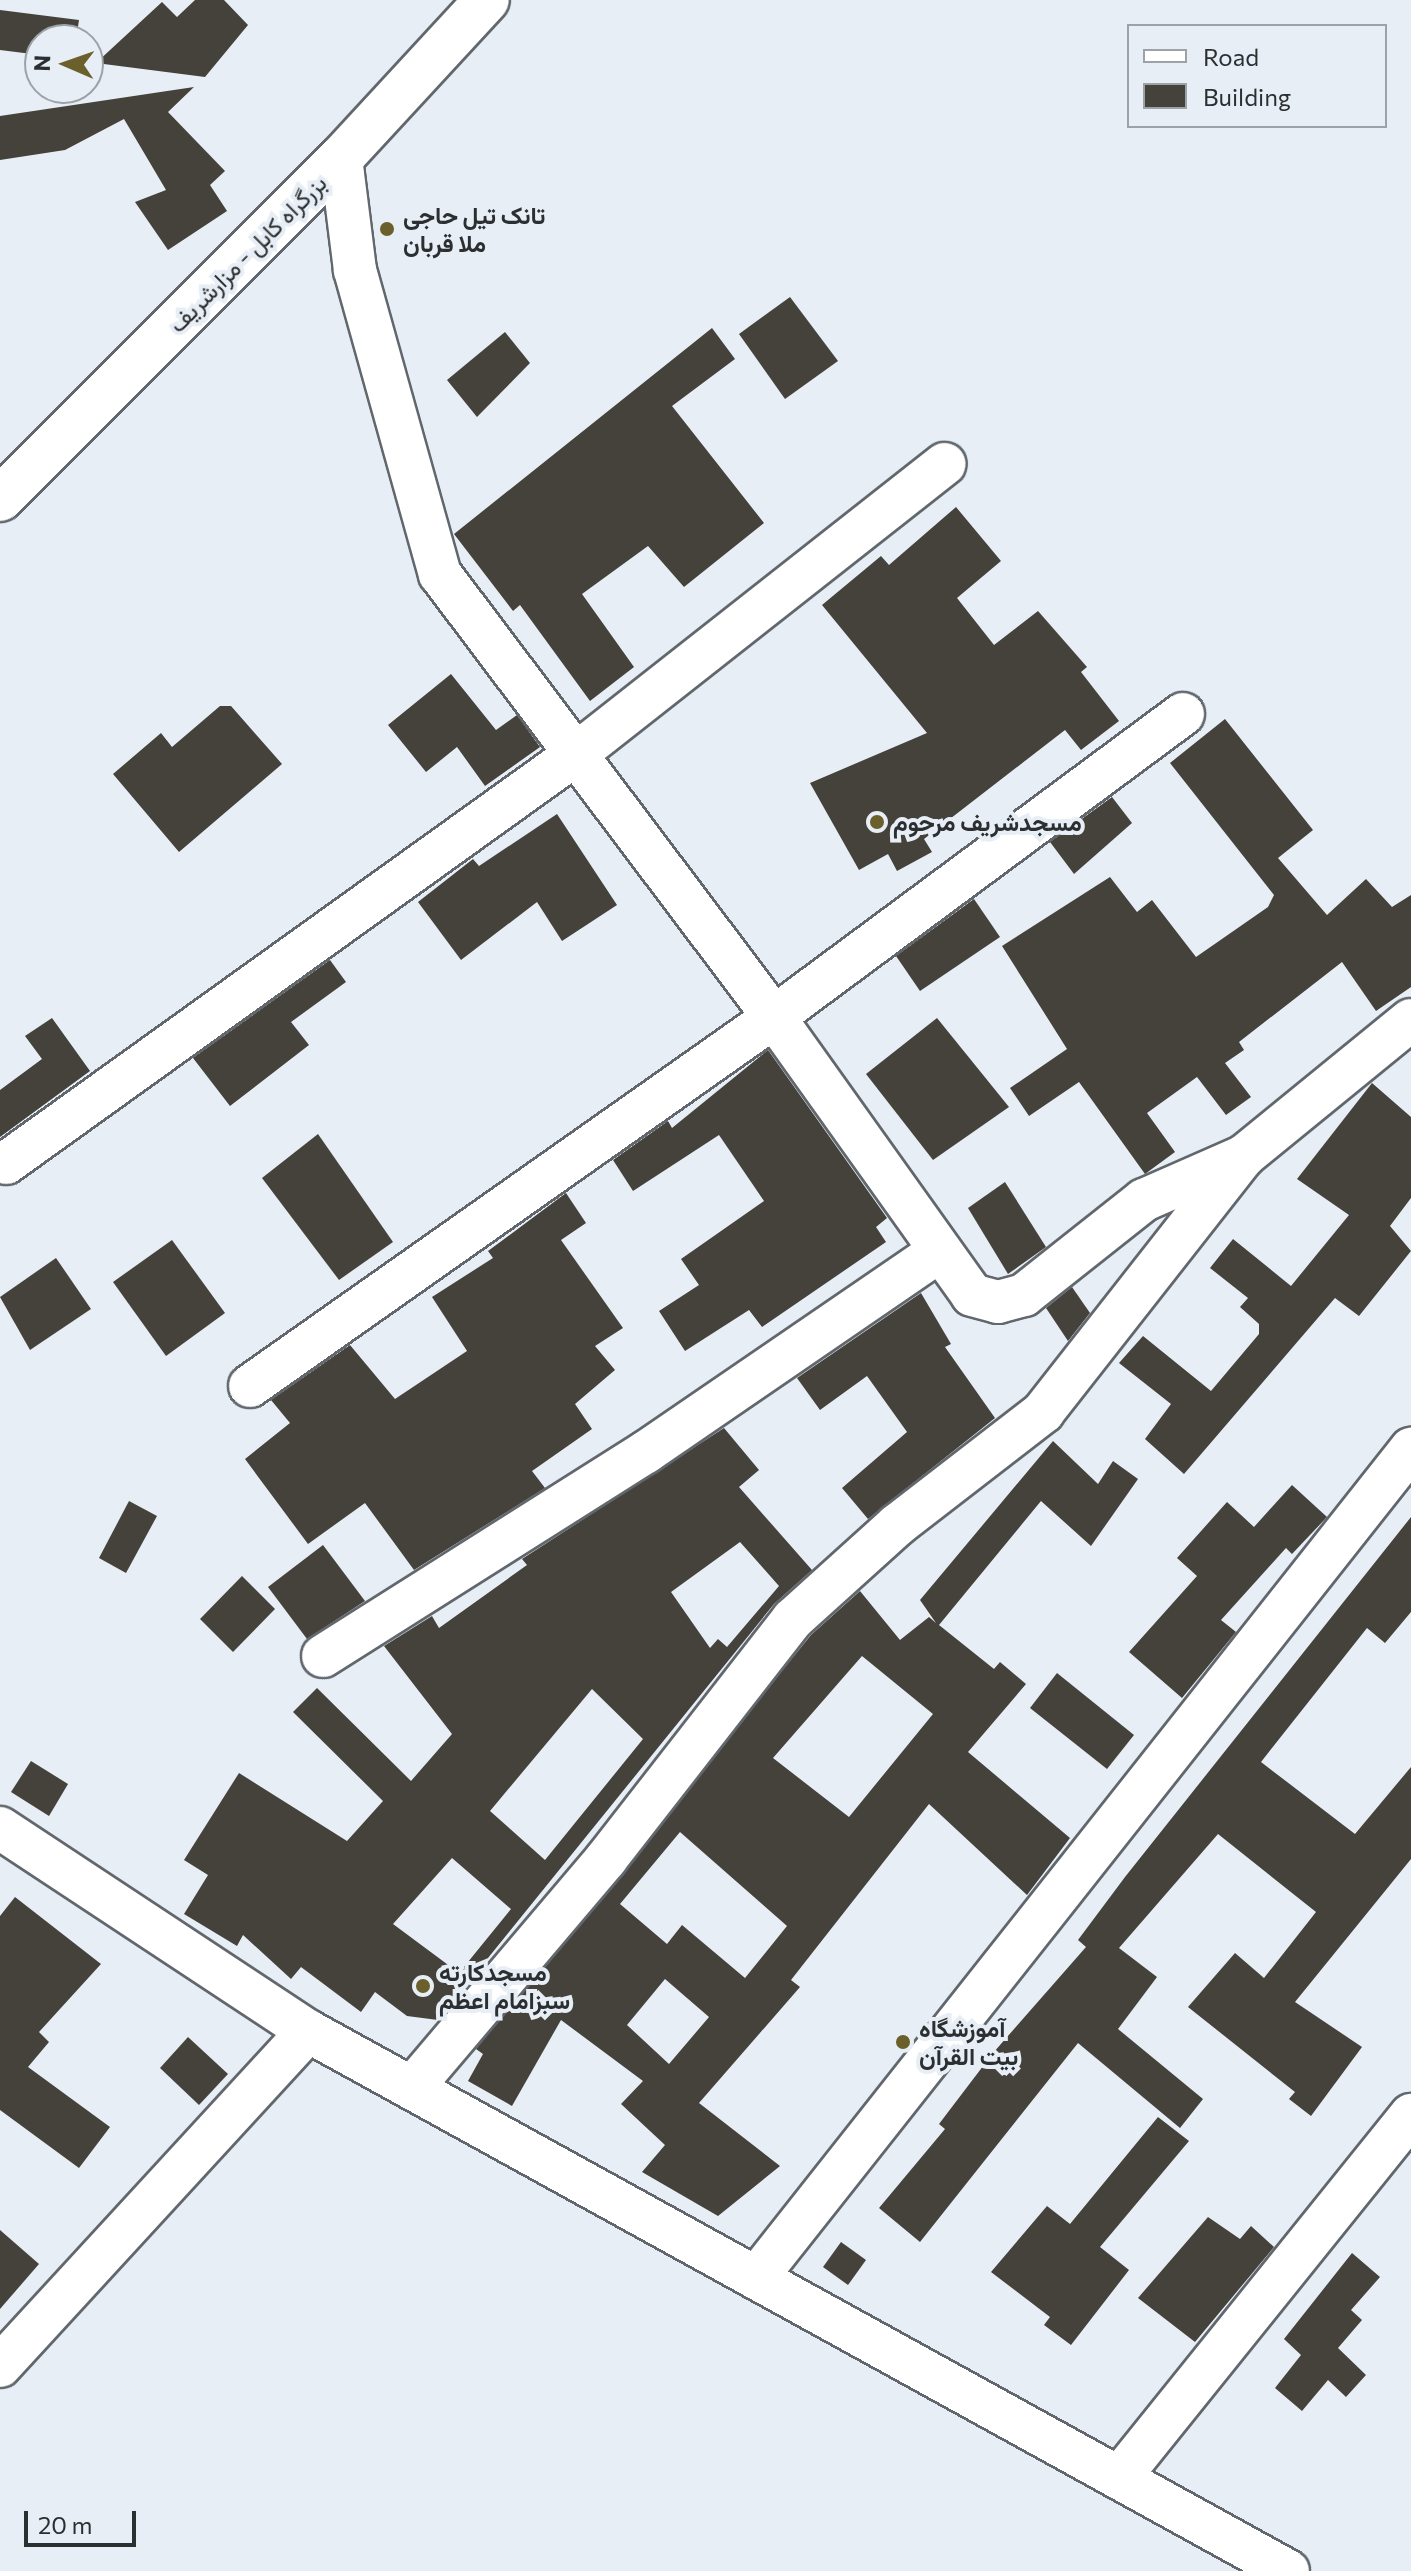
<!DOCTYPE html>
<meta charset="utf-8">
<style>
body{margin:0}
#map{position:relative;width:1411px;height:2571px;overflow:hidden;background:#e7eef5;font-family:Commissioner,Vazirmatn,sans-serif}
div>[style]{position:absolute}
.building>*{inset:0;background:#44423b}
.roads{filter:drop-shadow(2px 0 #61676d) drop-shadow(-2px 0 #61676d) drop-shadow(0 2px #61676d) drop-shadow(0 -2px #61676d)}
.minor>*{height:42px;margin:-21px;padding:0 21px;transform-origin:21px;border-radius:21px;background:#fff}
.highway>*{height:44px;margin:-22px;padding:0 22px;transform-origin:22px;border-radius:22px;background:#fff}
.dots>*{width:22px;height:22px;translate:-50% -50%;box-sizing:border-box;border:4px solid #e7eef5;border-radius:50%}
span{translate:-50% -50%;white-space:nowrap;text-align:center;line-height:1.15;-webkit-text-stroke:8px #e7eef5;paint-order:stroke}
.poi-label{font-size:24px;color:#2c2f31;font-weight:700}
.left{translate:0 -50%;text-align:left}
.street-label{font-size:24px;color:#2c2f31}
.legend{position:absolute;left:1127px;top:24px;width:260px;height:104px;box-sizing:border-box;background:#e7eef5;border:2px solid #9ca2a7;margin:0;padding:10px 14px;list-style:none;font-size:24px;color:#2c2f31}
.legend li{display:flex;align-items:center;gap:16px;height:40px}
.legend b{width:40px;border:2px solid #9ca2a7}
.north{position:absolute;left:24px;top:24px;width:80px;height:80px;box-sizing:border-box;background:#e7eef5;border:2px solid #9ca2a7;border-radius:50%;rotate:272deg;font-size:22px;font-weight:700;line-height:32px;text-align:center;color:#2c2f31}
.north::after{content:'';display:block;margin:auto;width:28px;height:36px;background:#6b5f2c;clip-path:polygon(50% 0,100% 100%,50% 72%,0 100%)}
.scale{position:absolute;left:24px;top:2511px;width:112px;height:36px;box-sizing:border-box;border:4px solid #2c2f31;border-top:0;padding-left:10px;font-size:24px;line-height:28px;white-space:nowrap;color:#2c2f31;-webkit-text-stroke:6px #e7eef5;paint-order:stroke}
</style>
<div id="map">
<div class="building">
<i style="clip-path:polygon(195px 0,224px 0,248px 25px,205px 77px,96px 63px,162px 2px,177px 17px)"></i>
<i style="clip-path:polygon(0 10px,79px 20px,76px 40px,40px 40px,40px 55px,0 50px)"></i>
<i style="clip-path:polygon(194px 87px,168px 112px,225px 171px,210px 185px,227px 211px,168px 250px,135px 202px,166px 190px,124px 119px,65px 150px,0 160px,0 116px)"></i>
<i style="clip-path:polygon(790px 297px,838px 361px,785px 399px,739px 334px)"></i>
<i style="clip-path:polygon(712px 328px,735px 359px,672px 406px,764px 523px,684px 587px,648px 546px,582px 594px,634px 667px,590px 701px,520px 605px,513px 611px,454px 534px)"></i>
<i style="clip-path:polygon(505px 332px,530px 363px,477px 417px,447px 380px)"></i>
<i style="clip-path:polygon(956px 507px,1001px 561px,957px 598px,994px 645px,1038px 611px,1087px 667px,1081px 672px,1119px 721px,1081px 750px,1065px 730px,924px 839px,932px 852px,897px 871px,888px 854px,859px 870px,810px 783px,927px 733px,822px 605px,881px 556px,889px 565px)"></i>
<i style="clip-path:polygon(451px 674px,496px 730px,517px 715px,540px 747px,485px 786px,457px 747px,426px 772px,388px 725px)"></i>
<i style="clip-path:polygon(220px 706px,231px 706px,282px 764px,179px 852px,113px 774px,161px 733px,172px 747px)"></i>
<i style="clip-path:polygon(1225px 719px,1313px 830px,1278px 858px,1327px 915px,1366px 879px,1392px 907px,1411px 895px,1411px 987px,1376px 1011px,1342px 962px,1239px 1042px,1244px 1050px,1225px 1063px,1251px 1097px,1226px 1115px,1197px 1077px,1147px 1113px,1175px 1152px,1145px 1174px,1079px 1082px,1029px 1116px,1010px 1088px,1067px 1049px,1002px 946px,1110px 877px,1137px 912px,1152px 900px,1196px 957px,1268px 907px,1274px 895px,1170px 763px)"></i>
<i style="clip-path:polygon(1112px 797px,1132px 823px,1074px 874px,1050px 842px)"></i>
<i style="clip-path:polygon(557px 814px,617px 905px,562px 941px,537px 902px,461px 960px,418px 902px,473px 859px,479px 866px)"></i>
<i style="clip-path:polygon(974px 899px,1000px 937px,920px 991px,896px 956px)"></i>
<i style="clip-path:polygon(330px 960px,346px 982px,291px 1022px,309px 1045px,230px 1106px,193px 1058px)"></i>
<i style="clip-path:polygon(52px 1018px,90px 1071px,0 1137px,0 1090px,42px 1059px,25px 1036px)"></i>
<i style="clip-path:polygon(937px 1018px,1009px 1107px,933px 1160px,866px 1074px)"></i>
<i style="clip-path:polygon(768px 1050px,887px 1218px,876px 1227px,886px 1242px,762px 1327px,749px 1310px,685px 1351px,659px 1311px,699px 1285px,681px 1259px,764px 1201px,719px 1135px,633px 1191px,613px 1160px,668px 1121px,672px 1128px)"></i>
<i style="clip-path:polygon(1372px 1083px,1411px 1117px,1411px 1198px,1390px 1226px,1411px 1251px,1359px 1316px,1335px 1298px,1184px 1474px,1145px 1439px,1171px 1404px,1119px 1363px,1143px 1336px,1211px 1391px,1259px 1334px,1259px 1324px,1240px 1307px,1248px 1298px,1210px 1268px,1233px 1239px,1291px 1286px,1349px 1215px,1297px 1179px)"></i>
<i style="clip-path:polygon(318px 1134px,393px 1242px,339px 1280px,262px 1178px)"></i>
<i style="clip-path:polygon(1005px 1182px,1046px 1247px,1008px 1274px,968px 1208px)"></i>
<i style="clip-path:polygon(566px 1193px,586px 1223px,561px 1240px,623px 1328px,595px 1346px,615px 1370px,575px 1404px,592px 1429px,532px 1471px,545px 1488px,414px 1570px,365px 1503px,308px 1544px,245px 1459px,290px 1423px,271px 1400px,350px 1345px,395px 1399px,467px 1351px,432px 1297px,493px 1258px,488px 1251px)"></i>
<i style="clip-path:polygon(172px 1240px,225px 1313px,166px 1356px,113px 1282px)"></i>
<i style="clip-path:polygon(56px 1258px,91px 1309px,30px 1350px,0 1297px)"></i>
<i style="clip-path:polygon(1072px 1287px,1090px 1313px,1068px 1341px,1046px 1308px)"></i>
<i style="clip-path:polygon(921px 1293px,951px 1344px,945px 1347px,995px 1418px,868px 1519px,842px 1488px,907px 1432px,867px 1376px,820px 1410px,797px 1378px)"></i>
<i style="clip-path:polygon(evenodd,724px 1428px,759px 1470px,739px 1487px,812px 1570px,774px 1604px,438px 2020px,407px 2016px,375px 1992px,361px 2012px,301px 1967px,291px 1979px,243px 1935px,237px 1946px,184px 1914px,208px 1875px,184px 1860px,239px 1773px,347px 1841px,383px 1801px,293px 1712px,317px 1688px,411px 1781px,452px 1734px,384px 1646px,432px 1616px,439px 1628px,527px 1565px,522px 1559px,724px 1428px,740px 1542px,779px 1586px,727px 1647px,718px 1639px,710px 1648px,671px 1592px,740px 1542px,724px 1428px,592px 1689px,643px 1739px,545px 1860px,490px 1811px,592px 1689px,724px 1428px,452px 1858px,511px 1909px,459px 1973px,393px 1924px,452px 1858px)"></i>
<i style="clip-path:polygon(evenodd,1053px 1441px,1098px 1484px,1113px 1461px,1138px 1479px,1091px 1546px,1041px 1501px,939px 1625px,994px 1669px,1000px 1662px,1026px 1684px,968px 1752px,1070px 1838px,1027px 1895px,929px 1804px,791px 1980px,800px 1987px,699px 2103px,780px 2166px,718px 2216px,642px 2172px,665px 2145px,621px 2104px,643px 2081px,561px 2020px,512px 2106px,468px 2081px,483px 2054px,476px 2049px,811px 1635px,860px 1591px,900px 1640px,929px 1617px,936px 1623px,920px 1600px,1053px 1441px,862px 1656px,933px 1714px,849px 1817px,773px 1758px,862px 1656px,1053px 1441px,680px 1832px,787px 1926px,745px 1978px,682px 1925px,667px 1944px,620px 1904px,680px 1832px,1053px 1441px,665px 1979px,709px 2017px,669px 2064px,627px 2025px,665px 1979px)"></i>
<i style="clip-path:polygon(1292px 1485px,1327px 1517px,1292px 1554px,1286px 1548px,1221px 1620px,1236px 1632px,1182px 1698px,1129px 1652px,1197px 1576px,1177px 1558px,1227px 1502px,1254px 1527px)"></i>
<i style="clip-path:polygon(129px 1501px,157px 1516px,126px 1573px,99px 1558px)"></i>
<i style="clip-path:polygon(1411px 1517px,1411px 1612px,1385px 1643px,1367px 1628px,1261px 1762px,1355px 1834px,1411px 1767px,1411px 1859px,1295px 2002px,1362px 2047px,1311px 2116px,1289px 2099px,1295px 2092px,1188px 2007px,1235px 1953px,1264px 1978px,1316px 1912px,1218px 1834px,1119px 1948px,1157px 1977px,1118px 2029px,1203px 2099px,1180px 2128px,1078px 2043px,920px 2242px,879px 2208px,945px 2129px,939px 2124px,993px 2053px,1086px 1947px,1078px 1940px,1125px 1877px)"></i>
<i style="clip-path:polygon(323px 1545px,365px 1601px,307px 1639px,268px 1587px)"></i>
<i style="clip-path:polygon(242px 1576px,275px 1609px,233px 1652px,200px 1619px)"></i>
<i style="clip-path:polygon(1057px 1673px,1134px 1735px,1107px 1769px,1030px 1708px)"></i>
<i style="clip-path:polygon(31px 1761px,68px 1784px,49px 1816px,11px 1792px)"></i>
<i style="clip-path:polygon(15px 1897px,101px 1964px,39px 2032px,49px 2042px,28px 2067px,110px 2127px,79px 2168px,0 2110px,0 1916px)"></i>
<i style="clip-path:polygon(188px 2037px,228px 2074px,199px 2105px,160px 2068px)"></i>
<i style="clip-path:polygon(1158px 2117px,1189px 2141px,1100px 2247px,1129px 2270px,1071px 2345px,1044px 2325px,1050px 2317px,991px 2272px,1047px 2206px,1070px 2224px)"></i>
<i style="clip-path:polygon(1208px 2217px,1240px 2239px,1251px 2226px,1274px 2247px,1195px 2342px,1138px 2298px)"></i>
<i style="clip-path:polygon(0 2230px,39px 2264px,0 2309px)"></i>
<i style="clip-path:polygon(841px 2242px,866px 2260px,848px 2285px,823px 2267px)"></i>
<i style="clip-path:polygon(1352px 2253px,1380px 2277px,1351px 2310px,1362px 2320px,1338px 2348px,1366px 2375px,1346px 2397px,1328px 2380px,1302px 2411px,1275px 2388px,1301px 2355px,1284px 2339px)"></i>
</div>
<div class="roads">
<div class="minor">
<i style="left:341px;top:158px;width:113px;rotate:82.9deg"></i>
<i style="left:355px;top:270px;width:316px;rotate:74.4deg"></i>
<i style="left:440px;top:574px;width:555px;rotate:52.99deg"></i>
<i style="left:774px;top:1017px;width:341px;rotate:54.5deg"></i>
<i style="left:972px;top:1295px;width:27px;rotate:15deg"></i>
<i style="left:998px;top:1302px;width:27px;rotate:-15deg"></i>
<i style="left:1024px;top:1295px;width:153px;rotate:-38.4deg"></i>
<i style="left:1144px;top:1200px;width:109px;rotate:-23.7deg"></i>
<i style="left:6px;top:1163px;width:702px;rotate:-35.66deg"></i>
<i style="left:576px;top:754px;width:469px;rotate:-38.2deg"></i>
<i style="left:250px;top:1386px;width:641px;rotate:-35.15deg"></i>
<i style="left:774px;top:1017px;width:509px;rotate:-36.53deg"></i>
<i style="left:323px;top:1656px;width:382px;rotate:-32.3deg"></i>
<i style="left:646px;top:1452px;width:356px;rotate:-34.4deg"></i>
<i style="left:0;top:1828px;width:369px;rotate:33.4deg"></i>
<i style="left:308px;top:2031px;width:1119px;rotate:28.86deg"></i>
<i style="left:412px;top:2088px;width:300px;rotate:-49.7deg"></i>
<i style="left:606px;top:1859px;width:304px;rotate:-52.1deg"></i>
<i style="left:793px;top:1619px;width:140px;rotate:-42.1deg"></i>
<i style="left:897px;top:1525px;width:185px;rotate:-37.7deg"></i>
<i style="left:1043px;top:1412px;width:325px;rotate:-51.9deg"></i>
<i style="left:1244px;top:1156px;width:215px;rotate:-39.2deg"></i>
<i style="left:756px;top:2278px;width:1057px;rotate:-51.69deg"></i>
<i style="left:0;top:2366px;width:455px;rotate:-47.4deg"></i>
<i style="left:1119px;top:2478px;width:466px;rotate:-51.2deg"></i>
</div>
<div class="highway">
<i style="left:0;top:499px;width:482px;rotate:-45deg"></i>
<i style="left:341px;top:158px;width:215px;rotate:-47.3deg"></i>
</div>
</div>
<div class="dots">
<i style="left:387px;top:229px;background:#6b5f2c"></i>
<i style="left:877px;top:822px;background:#6b5f2c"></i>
<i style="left:423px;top:1986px;background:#6b5f2c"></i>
<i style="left:903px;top:2042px;background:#6b5f2c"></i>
</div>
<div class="poi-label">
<span class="left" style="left:403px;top:229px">تانک تیل حاجی<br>ملا قربان</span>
<span class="left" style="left:893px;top:822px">مسجدشریف مرحوم</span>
<span class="left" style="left:439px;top:1986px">مسجدکارته<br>سبزامام اعظم</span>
<span class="left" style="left:919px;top:2042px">آموزشگاه<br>بیت القرآن</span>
</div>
<div class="street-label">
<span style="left:247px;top:253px;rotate:-45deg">بزرگراه کابل - مزارشریف</span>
</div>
<ul class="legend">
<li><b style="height:10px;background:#fff"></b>Road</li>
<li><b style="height:22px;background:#44423b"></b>Building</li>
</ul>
<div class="north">N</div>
<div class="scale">20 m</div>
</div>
